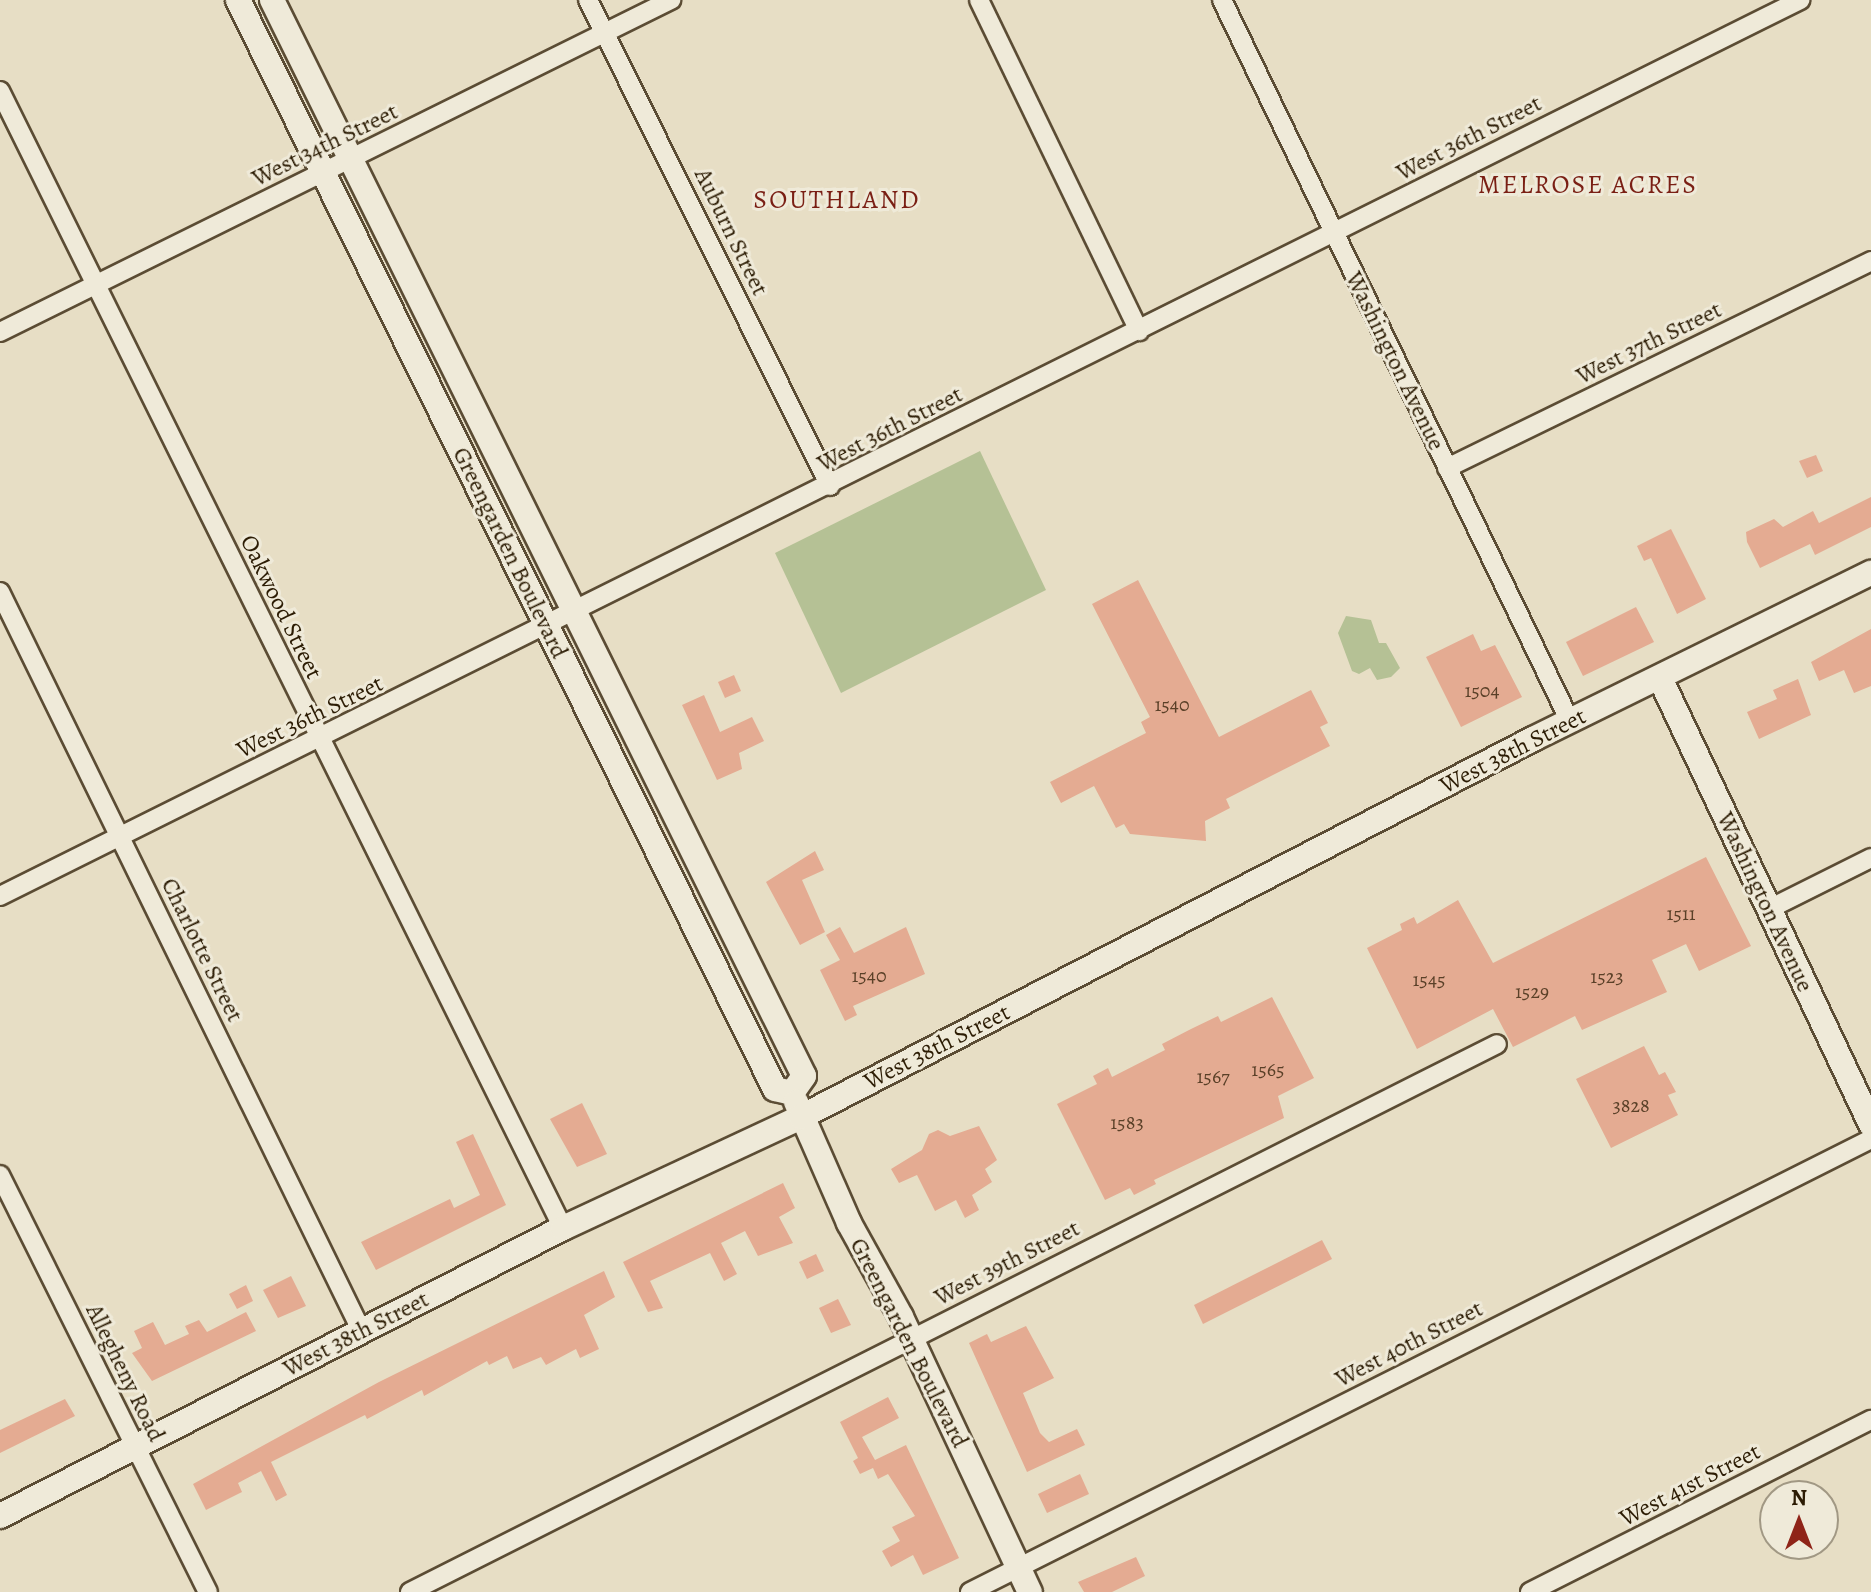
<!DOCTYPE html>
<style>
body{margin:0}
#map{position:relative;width:1871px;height:1592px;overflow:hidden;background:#e7dec5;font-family:Alegreya,serif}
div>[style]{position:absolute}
.green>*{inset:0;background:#b5c195}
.building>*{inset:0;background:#e4ab92}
.roads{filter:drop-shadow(2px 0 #5b4c34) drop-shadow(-2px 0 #5b4c34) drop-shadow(0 2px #5b4c34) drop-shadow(0 -2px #5b4c34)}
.street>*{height:18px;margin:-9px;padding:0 9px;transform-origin:9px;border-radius:9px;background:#efead9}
.secondary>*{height:24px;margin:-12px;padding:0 12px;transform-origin:12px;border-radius:12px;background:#efead9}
span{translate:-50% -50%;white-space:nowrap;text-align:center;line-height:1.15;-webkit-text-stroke:6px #efead9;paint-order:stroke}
.number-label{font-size:20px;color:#5a4028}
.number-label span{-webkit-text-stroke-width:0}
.street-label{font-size:24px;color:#2c1c04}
.neighbourhood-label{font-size:26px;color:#7a1f14;letter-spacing:2px}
.north{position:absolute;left:1759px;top:1480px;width:80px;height:80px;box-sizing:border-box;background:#efead9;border:2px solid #a19884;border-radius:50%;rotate:0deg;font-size:22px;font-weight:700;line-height:32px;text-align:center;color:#2c1c04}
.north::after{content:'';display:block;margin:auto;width:28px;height:36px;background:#8f2418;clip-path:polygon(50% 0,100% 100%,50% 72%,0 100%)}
</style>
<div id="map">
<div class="green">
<i style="clip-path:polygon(980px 451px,1046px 590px,841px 693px,775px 553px)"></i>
<i style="clip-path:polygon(1346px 616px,1371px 620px,1379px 643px,1386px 643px,1400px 668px,1391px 677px,1377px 680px,1370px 668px,1359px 674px,1352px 671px,1338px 633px)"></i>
</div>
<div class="building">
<i style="clip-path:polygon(1816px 455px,1823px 471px,1807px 478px,1799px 461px)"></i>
<i style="clip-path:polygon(1871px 497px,1871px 527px,1815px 555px,1810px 544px,1760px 568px,1747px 542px,1746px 532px,1774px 519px,1783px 527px,1813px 511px,1819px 523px)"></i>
<i style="clip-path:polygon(1671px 529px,1706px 599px,1677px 614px,1651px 558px,1644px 561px,1637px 546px)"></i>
<i style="clip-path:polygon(1138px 580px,1219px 737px,1311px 690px,1328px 723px,1320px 727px,1330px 746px,1226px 799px,1230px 808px,1205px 821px,1206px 841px,1130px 834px,1124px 824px,1116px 828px,1094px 786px,1061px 803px,1050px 782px,1146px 733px,1141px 722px,1150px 717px,1092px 604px)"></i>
<i style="clip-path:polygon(1636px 607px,1654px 642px,1583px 676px,1566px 642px)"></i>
<i style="clip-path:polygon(1871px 629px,1871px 686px,1854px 693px,1844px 670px,1819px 681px,1811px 662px)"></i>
<i style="clip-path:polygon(1473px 634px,1481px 651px,1495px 645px,1522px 697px,1461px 727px,1426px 657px)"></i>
<i style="clip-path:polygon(734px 675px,741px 691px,725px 698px,718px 682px)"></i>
<i style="clip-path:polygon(1798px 679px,1811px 715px,1759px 739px,1747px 712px,1777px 699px,1773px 690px)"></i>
<i style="clip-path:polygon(704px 695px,720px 732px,752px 717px,764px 741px,739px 753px,742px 769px,717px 780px,682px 705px)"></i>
<i style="clip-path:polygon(815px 851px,824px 870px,802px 880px,825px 932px,800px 945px,766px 882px)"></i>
<i style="clip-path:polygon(1706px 857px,1751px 946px,1699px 971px,1686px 944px,1652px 960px,1667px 992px,1582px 1030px,1575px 1016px,1513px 1047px,1493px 1009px,1417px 1049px,1367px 948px,1402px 930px,1400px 924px,1414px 917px,1417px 924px,1458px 900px,1493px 963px)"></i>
<i style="clip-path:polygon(840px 927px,854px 953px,906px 927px,925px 974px,853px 1006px,857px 1015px,845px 1021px,820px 970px,840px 960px,826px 935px)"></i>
<i style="clip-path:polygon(1272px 997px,1314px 1078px,1278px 1096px,1284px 1118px,1154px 1180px,1156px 1184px,1134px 1195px,1130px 1188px,1105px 1200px,1057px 1104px,1097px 1084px,1093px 1076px,1108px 1068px,1112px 1077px,1165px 1050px,1162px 1044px,1191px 1029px,1218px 1016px,1221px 1022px)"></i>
<i style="clip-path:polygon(1644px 1046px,1659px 1075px,1665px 1072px,1676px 1092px,1668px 1095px,1678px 1115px,1611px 1148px,1576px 1079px)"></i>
<i style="clip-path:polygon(582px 1103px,607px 1154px,577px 1167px,550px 1119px)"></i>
<i style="clip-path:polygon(979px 1126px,997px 1160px,985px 1169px,992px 1182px,972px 1195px,979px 1210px,965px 1218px,956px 1200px,935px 1211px,917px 1175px,899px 1183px,891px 1169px,922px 1150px,929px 1134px,938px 1130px,950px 1136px)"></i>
<i style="clip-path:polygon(473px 1134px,506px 1205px,376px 1270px,361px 1242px,450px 1199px,454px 1208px,480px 1195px,456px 1142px)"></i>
<i style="clip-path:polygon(783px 1183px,795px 1208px,779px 1217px,793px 1243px,758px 1256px,745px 1231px,721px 1243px,737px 1274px,724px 1281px,710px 1253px,650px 1281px,663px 1308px,648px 1312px,623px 1262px)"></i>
<i style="clip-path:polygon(1322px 1240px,1332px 1259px,1203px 1324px,1194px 1305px)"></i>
<i style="clip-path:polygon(816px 1254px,824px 1271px,807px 1279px,799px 1262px)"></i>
<i style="clip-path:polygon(604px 1271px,615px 1297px,584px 1315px,599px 1349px,580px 1358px,576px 1349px,546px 1365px,541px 1357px,513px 1369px,507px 1356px,489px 1365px,487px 1361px,424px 1396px,422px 1390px,367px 1419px,365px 1415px,271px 1462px,287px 1495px,276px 1501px,261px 1471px,238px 1483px,242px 1492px,206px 1510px,193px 1484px,379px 1382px)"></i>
<i style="clip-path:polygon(291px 1276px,306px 1306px,278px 1318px,263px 1290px)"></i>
<i style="clip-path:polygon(246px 1285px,253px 1301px,237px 1309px,229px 1294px)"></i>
<i style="clip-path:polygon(838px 1299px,851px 1325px,831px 1333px,819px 1308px)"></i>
<i style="clip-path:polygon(246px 1312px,256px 1331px,152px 1381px,132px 1353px,142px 1348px,134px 1331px,153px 1322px,165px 1345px,189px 1334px,185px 1326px,199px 1320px,207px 1332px)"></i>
<i style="clip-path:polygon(1026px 1326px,1054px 1378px,1023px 1393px,1040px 1433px,1049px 1442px,1077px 1429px,1085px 1445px,1027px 1472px,969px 1343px,987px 1334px,991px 1342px)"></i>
<i style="clip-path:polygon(888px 1397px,899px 1418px,862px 1437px,875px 1460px,906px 1445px,959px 1558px,923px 1575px,913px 1555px,891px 1567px,882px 1551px,900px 1541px,892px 1527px,915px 1516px,888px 1474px,878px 1479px,873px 1468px,860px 1474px,853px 1461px,858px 1458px,840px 1422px)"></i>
<i style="clip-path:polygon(65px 1399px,75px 1416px,0 1453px,0 1430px)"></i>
<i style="clip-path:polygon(1080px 1474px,1089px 1494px,1047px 1513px,1038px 1494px)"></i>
<i style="clip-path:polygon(1136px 1557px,1145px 1576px,1112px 1592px,1084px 1592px,1078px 1582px)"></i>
</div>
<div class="roads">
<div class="street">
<i style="left:588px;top:0;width:543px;rotate:63.53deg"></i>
<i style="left:979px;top:0;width:368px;rotate:64.2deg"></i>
<i style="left:1222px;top:0;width:801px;rotate:64.24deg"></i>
<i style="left:0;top:91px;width:1269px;rotate:63.66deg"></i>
<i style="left:0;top:332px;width:749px;rotate:-26.33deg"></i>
<i style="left:1447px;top:468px;width:472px;rotate:-26deg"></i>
<i style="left:0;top:592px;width:822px;rotate:63.93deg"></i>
<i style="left:0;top:896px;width:2011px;rotate:-26.46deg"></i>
<i style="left:1769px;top:909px;width:114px;rotate:-26.6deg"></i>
<i style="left:0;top:1175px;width:466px;rotate:63.5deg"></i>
<i style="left:410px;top:1592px;width:1217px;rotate:-26.75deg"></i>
<i style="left:970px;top:1592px;width:1008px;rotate:-26.69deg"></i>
<i style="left:1530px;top:1592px;width:382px;rotate:-26.8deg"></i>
</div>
<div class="secondary">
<i style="left:238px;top:0;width:1214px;rotate:63.75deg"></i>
<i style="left:775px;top:1089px;width:17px;rotate:13deg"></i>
<i style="left:272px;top:0;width:1200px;rotate:63.69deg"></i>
<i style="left:804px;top:1076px;width:21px;rotate:125deg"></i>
<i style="left:1660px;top:678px;width:494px;rotate:64.7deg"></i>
<i style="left:796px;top:1102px;width:132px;rotate:66.3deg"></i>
<i style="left:849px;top:1223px;width:107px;rotate:61deg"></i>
<i style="left:901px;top:1317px;width:304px;rotate:64.9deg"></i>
<i style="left:0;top:1516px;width:632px;rotate:-27.09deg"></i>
<i style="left:563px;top:1228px;width:263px;rotate:-25deg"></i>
<i style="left:801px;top:1117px;width:824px;rotate:-27.31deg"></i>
<i style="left:1533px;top:739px;width:377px;rotate:-26.2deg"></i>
</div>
</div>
<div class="number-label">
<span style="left:1482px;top:690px">1504</span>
<span style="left:1172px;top:704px">1540</span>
<span style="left:1681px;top:913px">1511</span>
<span style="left:869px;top:975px">1540</span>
<span style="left:1607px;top:976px">1523</span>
<span style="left:1429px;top:979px">1545</span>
<span style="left:1532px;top:991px">1529</span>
<span style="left:1268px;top:1069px">1565</span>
<span style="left:1213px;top:1076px">1567</span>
<span style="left:1631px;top:1105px">3828</span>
<span style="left:1127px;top:1122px">1583</span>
</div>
<div class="street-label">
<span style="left:1469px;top:138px;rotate:-27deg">West 36th Street</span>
<span style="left:325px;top:145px;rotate:-26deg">West 34th Street</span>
<span style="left:731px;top:232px;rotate:64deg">Auburn Street</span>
<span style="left:1649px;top:343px;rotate:-26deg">West 37th Street</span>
<span style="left:1395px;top:361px;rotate:64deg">Washington Avenue</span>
<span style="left:890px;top:429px;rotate:-27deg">West 36th Street</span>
<span style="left:510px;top:553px;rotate:64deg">Greengarden Boulevard</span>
<span style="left:281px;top:607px;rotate:64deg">Oakwood Street</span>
<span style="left:310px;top:717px;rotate:-26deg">West 36th Street</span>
<span style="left:1513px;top:751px;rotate:-27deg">West 38th Street</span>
<span style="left:1765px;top:902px;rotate:65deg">Washington Avenue</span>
<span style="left:202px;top:950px;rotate:64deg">Charlotte Street</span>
<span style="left:937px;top:1047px;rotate:-27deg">West 38th Street</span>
<span style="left:1007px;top:1263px;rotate:-27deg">West 39th Street</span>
<span style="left:356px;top:1334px;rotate:-27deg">West 38th Street</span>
<span style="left:909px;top:1343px;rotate:63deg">Greengarden Boulevard</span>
<span style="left:1409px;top:1344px;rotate:-27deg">West 40th Street</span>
<span style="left:125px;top:1373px;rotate:64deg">Allegheny Road</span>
<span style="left:1690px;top:1485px;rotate:-27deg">West 41st Street</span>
</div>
<div class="neighbourhood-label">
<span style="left:1588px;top:185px">MELROSE ACRES</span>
<span style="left:837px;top:200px">SOUTHLAND</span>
</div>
<div class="north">N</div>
</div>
